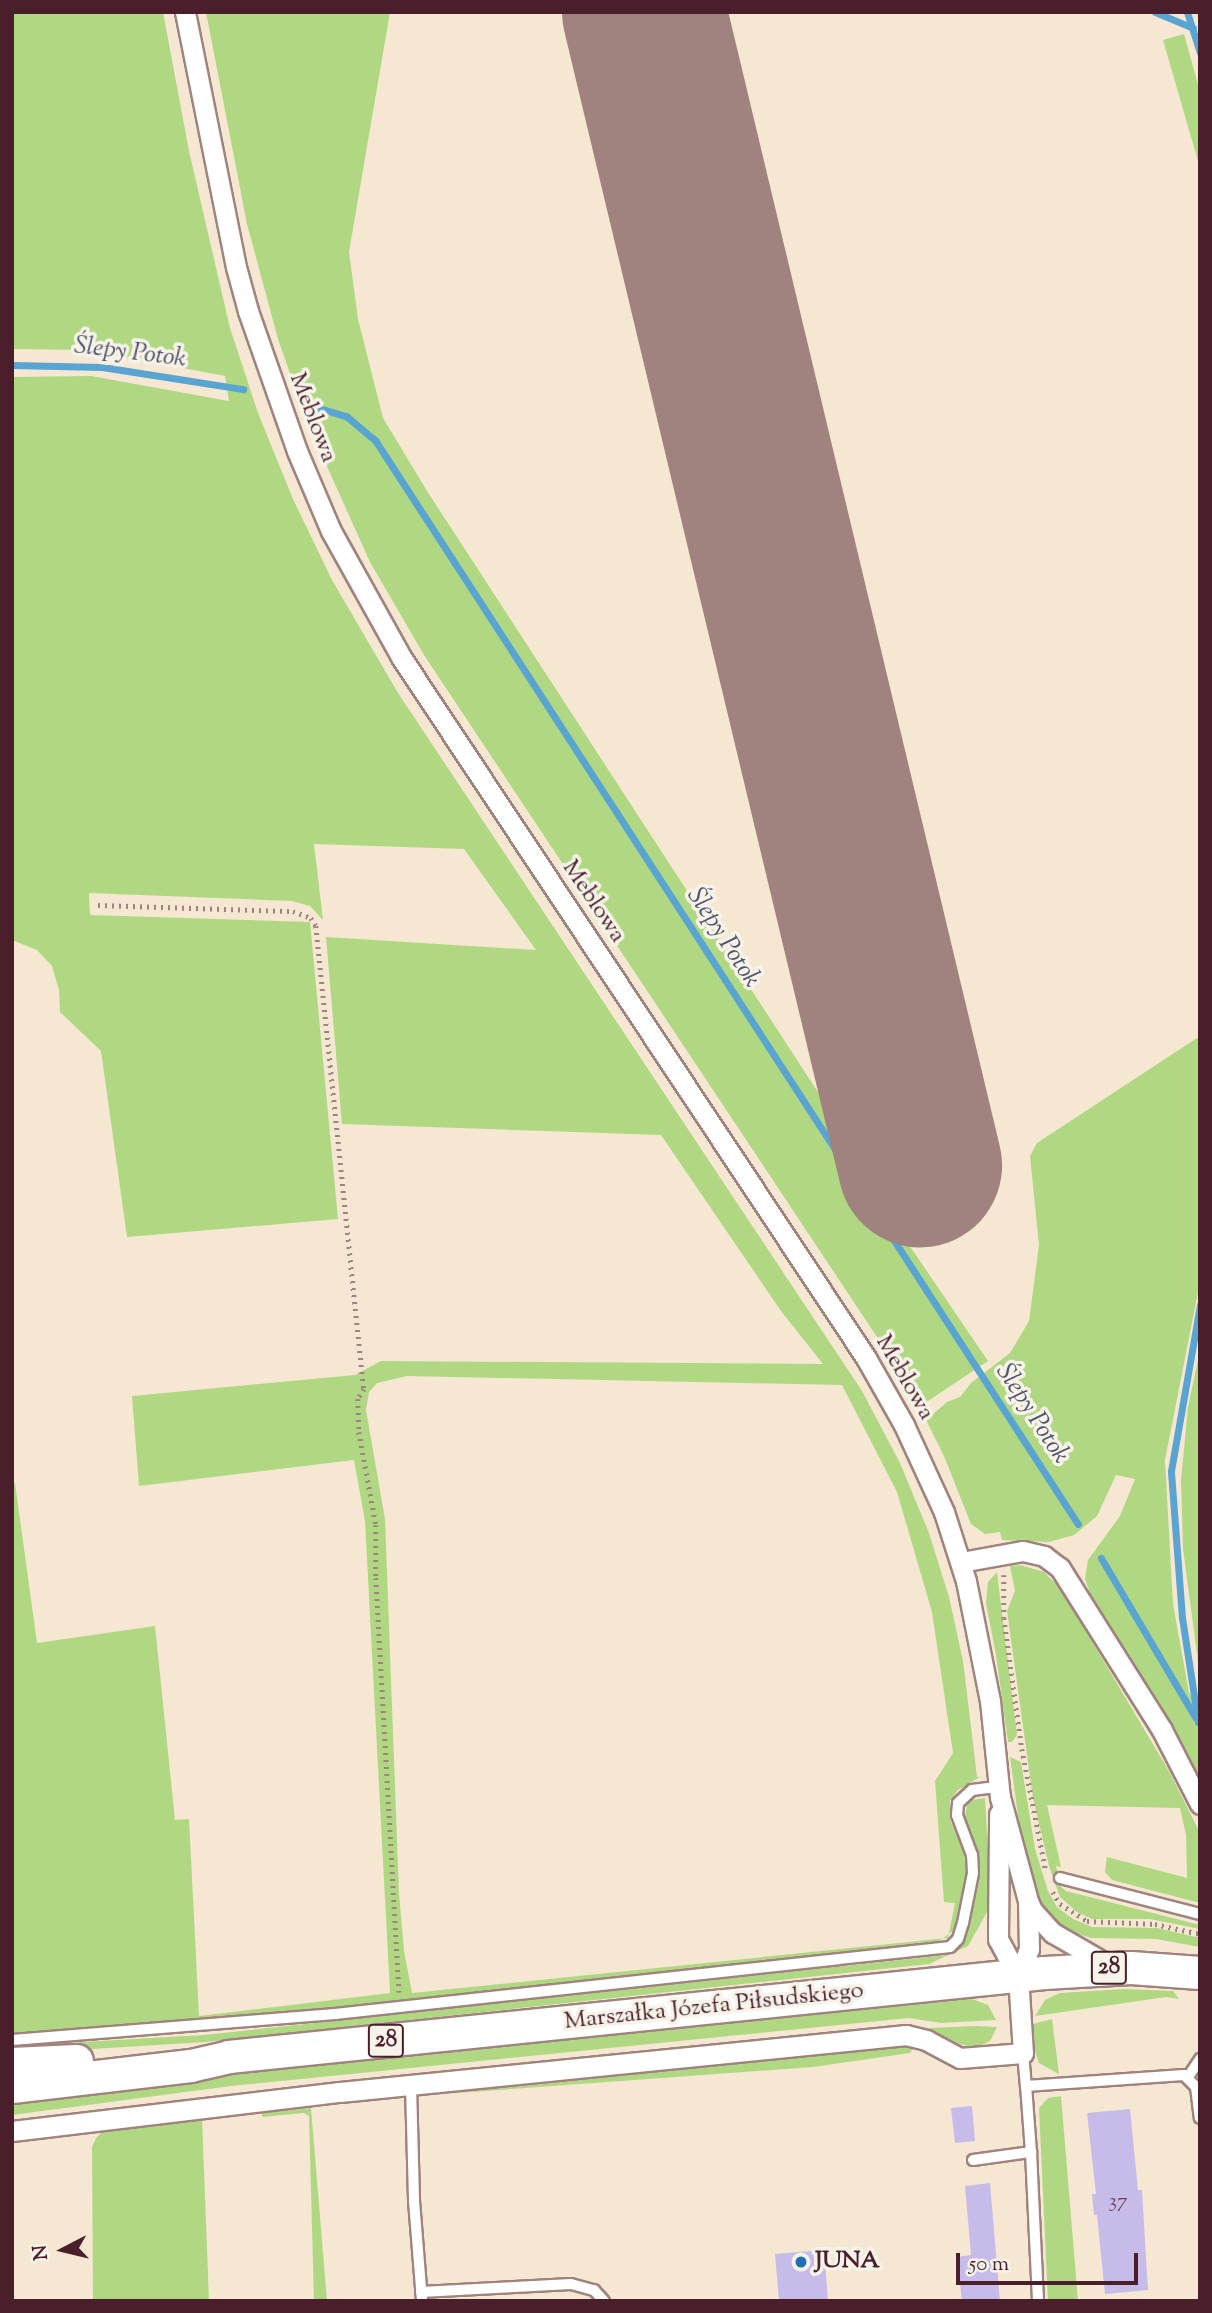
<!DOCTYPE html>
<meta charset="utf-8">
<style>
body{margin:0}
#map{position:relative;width:1212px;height:2313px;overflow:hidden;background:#f5e7d2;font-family:"Sorts Mill Goudy",serif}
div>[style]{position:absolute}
.green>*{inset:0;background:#b0d883}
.stream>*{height:7px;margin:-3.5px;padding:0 3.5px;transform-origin:3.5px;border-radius:3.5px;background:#5aa4d2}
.runway>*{height:164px;margin:-82px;padding:0 82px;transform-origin:82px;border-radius:82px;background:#a0837e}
.building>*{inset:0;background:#c7bbea}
.path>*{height:4.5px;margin-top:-2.25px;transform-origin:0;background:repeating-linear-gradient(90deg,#a0837e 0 2px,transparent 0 7px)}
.roads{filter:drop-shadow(2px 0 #a0837e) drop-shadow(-2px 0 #a0837e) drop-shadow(0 2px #a0837e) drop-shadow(0 -2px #a0837e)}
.service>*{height:10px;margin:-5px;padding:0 5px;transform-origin:5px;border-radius:5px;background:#fff}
.minor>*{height:19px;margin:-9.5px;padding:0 9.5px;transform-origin:9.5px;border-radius:9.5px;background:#fff}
.primary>*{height:32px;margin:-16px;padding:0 16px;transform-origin:16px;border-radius:16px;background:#fff}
.dots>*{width:19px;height:19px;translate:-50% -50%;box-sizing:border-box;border:4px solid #f7f3e8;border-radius:50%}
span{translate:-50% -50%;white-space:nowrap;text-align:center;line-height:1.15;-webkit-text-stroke:7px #f7f3e8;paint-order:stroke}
.number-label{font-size:21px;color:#69465b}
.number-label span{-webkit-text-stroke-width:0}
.shield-label span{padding:2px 5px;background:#f7f3e8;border:2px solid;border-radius:5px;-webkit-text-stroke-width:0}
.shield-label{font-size:23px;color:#4a1f2b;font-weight:700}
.street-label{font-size:24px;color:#4a1f2b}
.poi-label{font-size:24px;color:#4a1f2b;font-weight:700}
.left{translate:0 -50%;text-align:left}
.water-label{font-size:26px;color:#50546e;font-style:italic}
.frame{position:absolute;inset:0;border:14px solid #4a1f2b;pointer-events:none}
.north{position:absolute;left:28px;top:2215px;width:70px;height:70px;-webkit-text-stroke:5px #f7f3e8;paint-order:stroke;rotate:263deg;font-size:19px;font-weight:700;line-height:28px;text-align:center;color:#4a1f2b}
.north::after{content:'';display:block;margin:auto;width:24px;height:32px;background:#4a1f2b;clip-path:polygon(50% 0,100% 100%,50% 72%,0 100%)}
.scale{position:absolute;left:956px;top:2253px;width:182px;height:32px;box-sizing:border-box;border:4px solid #4a1f2b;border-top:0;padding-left:9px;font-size:21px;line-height:24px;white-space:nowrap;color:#4a1f2b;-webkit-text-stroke:5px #f7f3e8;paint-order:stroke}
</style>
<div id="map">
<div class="green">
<i style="clip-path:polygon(evenodd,12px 12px,163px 12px,189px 151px,230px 328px,258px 413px,293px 499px,332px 580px,398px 693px,862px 1391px,900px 1463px,929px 1533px,949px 1597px,963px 1661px,977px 1777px,980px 1777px,958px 1790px,950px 1800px,950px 1820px,964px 1852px,967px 1876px,954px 1930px,937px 1943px,297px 2012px,74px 2033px,12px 2035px,12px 1483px,15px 1483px,37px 1643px,155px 1626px,175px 1820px,189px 1819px,199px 2016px,390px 1993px,365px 1521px,354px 1460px,139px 1486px,132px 1396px,355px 1375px,381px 1361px,823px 1364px,781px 1311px,661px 1135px,342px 1124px,326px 937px,536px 950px,464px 849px,314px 844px,323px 920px,310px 906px,292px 901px,89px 893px,90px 915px,310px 922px,338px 1219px,127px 1237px,101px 1051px,60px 1012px,59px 990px,52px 966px,37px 950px,12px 940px,12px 377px,91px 376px,229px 401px,225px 376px,88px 350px,12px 349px,12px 12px,407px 1376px,842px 1385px,897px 1492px,932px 1612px,953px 1753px,935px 1781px,944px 1902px,955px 1903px,948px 1938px,412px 1993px,404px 1951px,399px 1893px,385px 1519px,366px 1410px,369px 1392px,377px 1383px,407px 1376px)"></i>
<i style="clip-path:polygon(206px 12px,390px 12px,349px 252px,358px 319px,383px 418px,427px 491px,853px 1146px,858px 1170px,988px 1361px,919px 1407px,881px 1343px,424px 655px,370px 562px,307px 422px,278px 339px,247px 224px)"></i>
<i style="clip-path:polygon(1184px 34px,1200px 92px,1200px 168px,1163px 40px)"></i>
<i style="clip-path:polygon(1197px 1038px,1200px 1038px,1200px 1282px,1165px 1460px,1173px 1604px,1189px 1693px,1200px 1711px,1200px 1778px,1159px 1704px,1090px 1593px,1085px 1579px,1088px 1560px,1120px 1516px,1135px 1479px,1116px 1475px,1097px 1516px,1074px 1535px,1049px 1542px,1002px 1540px,1000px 1532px,985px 1534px,971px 1524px,944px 1456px,926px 1420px,947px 1402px,960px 1397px,971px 1383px,1010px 1353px,1029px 1321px,1039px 1245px,1030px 1156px,1037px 1143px)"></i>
<i style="clip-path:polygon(1200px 1350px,1200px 1676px,1183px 1549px,1181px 1480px,1188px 1407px)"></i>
<i style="clip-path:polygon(1020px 1565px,1044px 1572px,1061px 1589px,1170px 1773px,1200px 1833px,1200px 1903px,1112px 1880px,1105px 1872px,1107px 1857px,1187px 1878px,1186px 1835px,1180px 1808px,1047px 1805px,1061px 1867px,1056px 1866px,1061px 1887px,1066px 1891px,1200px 1925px,1200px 1929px,1150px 1919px,1092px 1919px,1077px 1912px,1060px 1897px,1049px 1866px,1033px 1798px,1007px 1611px,1015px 1591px,1010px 1566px)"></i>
<i style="clip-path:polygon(997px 1572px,1017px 1735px,1012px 1742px,1008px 1742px,996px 1655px,986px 1603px,988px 1582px)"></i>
<i style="clip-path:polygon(1010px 1757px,1021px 1762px,1035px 1849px,1048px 1891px,1057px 1907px,1073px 1919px,1092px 1927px,1157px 1928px,1200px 1938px,1200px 1947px,1156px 1939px,1091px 1938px,1070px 1931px,1053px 1918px,1042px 1905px,1033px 1880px,1019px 1823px)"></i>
<i style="clip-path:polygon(985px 1798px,990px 1884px,987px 1912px,968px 1946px,929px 1964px,205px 2042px,12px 2054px,12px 2046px,204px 2035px,946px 1955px,964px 1941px,979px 1870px,977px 1851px,965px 1817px,967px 1805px,972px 1800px)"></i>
<i style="clip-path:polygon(1124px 1989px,1173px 1991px,1179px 1999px,1166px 1997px,1035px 2016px,1045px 2000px,1060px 1993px)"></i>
<i style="clip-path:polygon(972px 1999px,988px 2005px,996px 2020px,941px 2023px,909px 2018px,231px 2086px,12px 2115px,12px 2104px,203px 2077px)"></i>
<i style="clip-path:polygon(1052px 2019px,1059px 2074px,1039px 2063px,1035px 2051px,1033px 2024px)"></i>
<i style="clip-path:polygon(976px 2026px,997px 2027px,990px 2041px,976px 2048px,960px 2044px,927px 2028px)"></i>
<i style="clip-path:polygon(900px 2047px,913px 2049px,910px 2053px,813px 2067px,444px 2094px)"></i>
<i style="clip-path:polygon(1061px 2096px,1078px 2301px,1048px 2301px,1039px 2108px,1048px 2098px)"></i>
<i style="clip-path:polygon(311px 2108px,327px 2301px,314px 2301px,309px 2116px,304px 2113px,262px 2117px,262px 2113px)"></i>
<i style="clip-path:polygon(202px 2118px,209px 2301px,93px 2301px,92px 2147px,96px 2138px,103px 2131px)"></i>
</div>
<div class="stream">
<i style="left:1155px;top:12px;width:41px;rotate:22.8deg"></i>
<i style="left:1187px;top:12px;width:43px;rotate:72.4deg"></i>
<i style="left:12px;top:365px;width:90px;rotate:1.3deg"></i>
<i style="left:102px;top:367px;width:143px;rotate:8.9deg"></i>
<i style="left:309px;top:405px;width:39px;rotate:17deg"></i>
<i style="left:346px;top:416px;width:38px;rotate:40deg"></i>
<i style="left:375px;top:440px;width:1292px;rotate:57.04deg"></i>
<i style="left:1101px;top:1558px;width:185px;rotate:59.4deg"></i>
<i style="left:1198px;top:1722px;width:105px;rotate:-98.7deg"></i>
<i style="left:1182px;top:1618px;width:147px;rotate:-94.3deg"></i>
<i style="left:1171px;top:1471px;width:169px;rotate:-80.1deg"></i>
</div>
<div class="runway">
<i style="left:644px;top:12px;width:1186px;rotate:76.54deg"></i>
</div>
<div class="building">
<i style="clip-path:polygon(972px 2106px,975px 2141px,955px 2143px,951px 2108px)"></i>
<i style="clip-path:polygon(1130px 2109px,1138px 2190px,1142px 2190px,1148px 2290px,1105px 2294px,1097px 2215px,1094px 2215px,1092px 2194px,1096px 2194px,1087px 2113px)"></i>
<i style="clip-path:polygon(990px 2183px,1000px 2301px,962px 2301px,957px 2257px,971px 2255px,965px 2186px)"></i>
<i style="clip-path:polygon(824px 2250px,828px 2301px,779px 2301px,775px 2254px)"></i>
</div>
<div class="path">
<i style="left:98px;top:905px;width:195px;rotate:1.8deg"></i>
<i style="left:293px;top:911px;width:19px;rotate:21deg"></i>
<i style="left:311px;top:918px;width:9px;rotate:58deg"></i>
<i style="left:316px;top:926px;width:465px;rotate:84.1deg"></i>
<i style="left:364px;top:1389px;width:12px;rotate:121deg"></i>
<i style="left:358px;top:1399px;width:33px;rotate:88deg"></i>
<i style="left:359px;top:1432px;width:95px;rotate:79.6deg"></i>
<i style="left:376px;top:1525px;width:53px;rotate:90deg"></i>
<i style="left:376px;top:1578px;width:415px;rotate:86.8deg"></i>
<i style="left:1004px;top:1575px;width:43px;rotate:90deg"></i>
<i style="left:1004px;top:1618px;width:132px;rotate:82.2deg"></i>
<i style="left:1022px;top:1749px;width:124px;rotate:78.9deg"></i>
<i style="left:1053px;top:1892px;width:14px;rotate:60deg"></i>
<i style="left:1060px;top:1904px;width:32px;rotate:32deg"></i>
<i style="left:1087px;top:1921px;width:68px;rotate:2.5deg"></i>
<i style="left:1155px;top:1924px;width:46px;rotate:12.5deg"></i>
</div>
<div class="roads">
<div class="service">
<i style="left:1060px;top:1878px;width:145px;rotate:14.4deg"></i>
<i style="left:12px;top:2040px;width:324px;rotate:-4.6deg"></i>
<i style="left:335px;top:2014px;width:619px;rotate:-6.22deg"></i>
<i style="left:950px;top:1947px;width:11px;rotate:-45deg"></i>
<i style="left:958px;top:1939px;width:17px;rotate:-73deg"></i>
<i style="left:963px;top:1923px;width:51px;rotate:-78.7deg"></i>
<i style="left:973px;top:1873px;width:18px;rotate:-93deg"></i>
<i style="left:972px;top:1855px;width:43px;rotate:-110.6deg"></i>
<i style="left:957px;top:1815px;width:12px;rotate:-85deg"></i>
<i style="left:958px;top:1803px;width:19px;rotate:-43deg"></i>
<i style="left:972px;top:1790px;width:26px;rotate:-7deg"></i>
<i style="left:1023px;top:2053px;width:33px;rotate:85deg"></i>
<i style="left:1026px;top:2086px;width:158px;rotate:-4deg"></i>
<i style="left:1184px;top:2075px;width:17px;rotate:45deg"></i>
<i style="left:1196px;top:2087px;width:31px;rotate:83deg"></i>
<i style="left:1188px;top:2077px;width:22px;rotate:-56deg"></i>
<i style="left:411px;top:2085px;width:116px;rotate:88.5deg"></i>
<i style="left:414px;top:2201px;width:100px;rotate:85.4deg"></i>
<i style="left:1031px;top:2152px;width:149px;rotate:87.3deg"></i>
<i style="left:973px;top:2160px;width:59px;rotate:-7.9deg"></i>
<i style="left:1031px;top:2152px;width:66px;rotate:-94.3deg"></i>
<i style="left:421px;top:2292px;width:150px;rotate:-3.1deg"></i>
<i style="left:571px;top:2284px;width:24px;rotate:15deg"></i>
<i style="left:594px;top:2290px;width:15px;rotate:48deg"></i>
</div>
<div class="minor">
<i style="left:185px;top:12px;width:260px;rotate:78.7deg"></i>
<i style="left:236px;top:267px;width:46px;rotate:74.7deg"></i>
<i style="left:248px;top:311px;width:148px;rotate:70.7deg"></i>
<i style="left:297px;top:451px;width:87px;rotate:67deg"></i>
<i style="left:331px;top:531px;width:144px;rotate:60.9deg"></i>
<i style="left:401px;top:657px;width:841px;rotate:56.44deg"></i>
<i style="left:866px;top:1358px;width:77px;rotate:60.4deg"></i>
<i style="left:904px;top:1425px;width:96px;rotate:65.3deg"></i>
<i style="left:944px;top:1512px;width:72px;rotate:72.3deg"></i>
<i style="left:966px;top:1581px;width:122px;rotate:78.7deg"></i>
<i style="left:990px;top:1701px;width:97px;rotate:84.1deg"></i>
<i style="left:1000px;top:1797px;width:108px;rotate:74.9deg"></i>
<i style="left:1028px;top:1901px;width:10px;rotate:66deg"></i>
<i style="left:1032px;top:1910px;width:31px;rotate:48deg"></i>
<i style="left:1053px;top:1933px;width:68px;rotate:30deg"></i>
<i style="left:961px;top:1562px;width:63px;rotate:-10.1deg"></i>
<i style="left:1023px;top:1551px;width:22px;rotate:13deg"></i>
<i style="left:1044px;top:1556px;width:20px;rotate:37deg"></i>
<i style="left:1060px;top:1568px;width:191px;rotate:57.8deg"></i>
<i style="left:1162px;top:1730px;width:83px;rotate:62.8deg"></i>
<i style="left:1018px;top:1976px;width:29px;rotate:-68deg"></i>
<i style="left:1029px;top:1949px;width:46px;rotate:-91.2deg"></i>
<i style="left:12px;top:2131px;width:330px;rotate:-6.8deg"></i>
<i style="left:340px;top:2092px;width:569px;rotate:-5.75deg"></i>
<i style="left:906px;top:2035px;width:21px;rotate:14deg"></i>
<i style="left:926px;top:2040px;width:38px;rotate:28deg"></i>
<i style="left:960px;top:2058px;width:63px;rotate:-4.5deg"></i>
<i style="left:1023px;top:2053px;width:77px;rotate:-93.7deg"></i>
<i style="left:1018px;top:1976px;width:42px;rotate:-118.4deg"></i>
<i style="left:998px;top:1939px;width:125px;rotate:-89.5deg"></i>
</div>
<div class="primary">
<i style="left:12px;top:2064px;width:65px;rotate:-2.6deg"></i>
<i style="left:12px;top:2087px;width:180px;rotate:-6.7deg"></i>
<i style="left:191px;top:2066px;width:39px;rotate:-13deg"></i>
<i style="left:229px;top:2057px;width:820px;rotate:-5.88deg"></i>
<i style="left:1045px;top:1973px;width:86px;rotate:-3.3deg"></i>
<i style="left:1131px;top:1968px;width:69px;rotate:4.1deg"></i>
</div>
</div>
<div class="dots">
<i style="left:801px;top:2262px;background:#1f6fb2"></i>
</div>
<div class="number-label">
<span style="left:1118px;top:2202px">37</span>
</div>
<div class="shield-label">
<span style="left:1109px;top:1968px">28</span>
<span style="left:386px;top:2041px">28</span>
</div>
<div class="street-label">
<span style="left:312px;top:418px;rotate:69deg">Meblowa</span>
<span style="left:593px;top:902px;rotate:56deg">Meblowa</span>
<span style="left:904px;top:1378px;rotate:60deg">Meblowa</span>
<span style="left:714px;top:2007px;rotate:-6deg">Marszałka Józefa Piłsudskiego</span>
</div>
<div class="poi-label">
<span class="left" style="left:815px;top:2262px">JUNA</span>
</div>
<div class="water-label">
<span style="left:130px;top:353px;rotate:7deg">Ślepy Potok</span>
<span style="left:723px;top:938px;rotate:57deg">Ślepy Potok</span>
<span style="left:1032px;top:1414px;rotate:57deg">Ślepy Potok</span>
</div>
<div class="frame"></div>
<div class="north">N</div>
<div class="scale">50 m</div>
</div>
